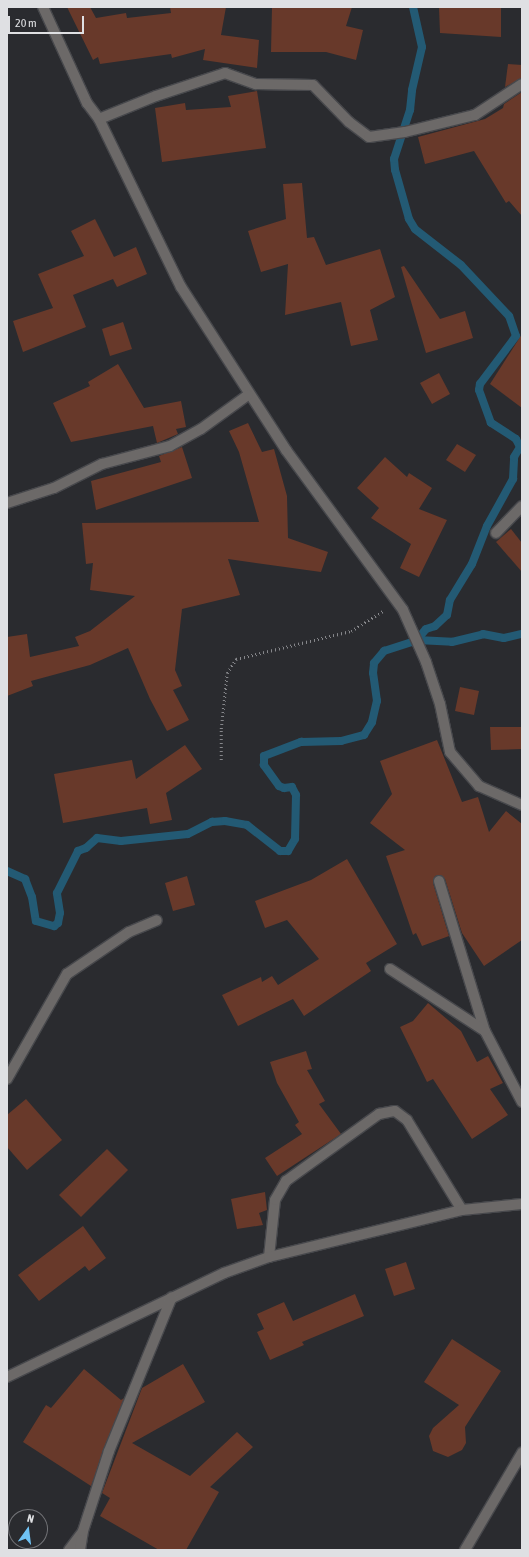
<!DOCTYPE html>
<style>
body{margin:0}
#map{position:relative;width:529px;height:1557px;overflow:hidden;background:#2a2b2f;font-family:"Asap Condensed",sans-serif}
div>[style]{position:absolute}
.stream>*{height:8px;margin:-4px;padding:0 4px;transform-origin:4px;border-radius:4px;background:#235a74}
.building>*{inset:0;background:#68392a}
.path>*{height:2.5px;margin-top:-1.25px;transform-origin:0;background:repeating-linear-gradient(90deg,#86878b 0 1px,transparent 0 4px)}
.roads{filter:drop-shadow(1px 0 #47484c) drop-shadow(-1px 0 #47484c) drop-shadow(0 1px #47484c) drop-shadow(0 -1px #47484c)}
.minor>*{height:10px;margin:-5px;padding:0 5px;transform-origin:5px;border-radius:5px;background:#6c6968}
span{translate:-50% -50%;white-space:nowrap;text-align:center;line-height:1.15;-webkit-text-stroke:4px #2a2b2f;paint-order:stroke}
.frame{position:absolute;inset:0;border:8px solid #dfe0e3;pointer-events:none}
.north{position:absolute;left:8px;top:1509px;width:40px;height:40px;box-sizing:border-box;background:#2a2b2f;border:1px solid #727377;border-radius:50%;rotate:14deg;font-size:11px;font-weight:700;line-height:16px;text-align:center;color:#dfe0e3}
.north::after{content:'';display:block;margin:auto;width:14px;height:18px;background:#6fc2f4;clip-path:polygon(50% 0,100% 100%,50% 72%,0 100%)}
.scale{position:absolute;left:8px;top:16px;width:76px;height:18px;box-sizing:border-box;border:2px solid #dfe0e3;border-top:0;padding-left:5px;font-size:12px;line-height:14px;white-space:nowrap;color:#dfe0e3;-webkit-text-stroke:3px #2a2b2f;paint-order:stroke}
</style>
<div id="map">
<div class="stream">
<i style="left:417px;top:640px;width:35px;rotate:3deg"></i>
<i style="left:452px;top:642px;width:32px;rotate:-14deg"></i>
<i style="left:483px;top:634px;width:21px;rotate:11deg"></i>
<i style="left:504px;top:638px;width:18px;rotate:-13deg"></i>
<i style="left:7px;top:871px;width:20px;rotate:24deg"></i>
<i style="left:25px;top:879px;width:19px;rotate:69deg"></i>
<i style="left:32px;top:897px;width:24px;rotate:81deg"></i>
<i style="left:36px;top:921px;width:19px;rotate:16deg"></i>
<i style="left:54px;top:926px;width:5px;rotate:-37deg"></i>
<i style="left:58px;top:923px;width:10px;rotate:-79deg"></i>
<i style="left:60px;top:913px;width:20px;rotate:-99deg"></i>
<i style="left:57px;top:893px;width:47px;rotate:-63.4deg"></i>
<i style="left:78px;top:851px;width:9px;rotate:-21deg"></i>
<i style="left:86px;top:848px;width:15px;rotate:-42deg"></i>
<i style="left:97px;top:838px;width:24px;rotate:7deg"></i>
<i style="left:121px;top:841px;width:67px;rotate:-6deg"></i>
<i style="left:188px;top:834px;width:27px;rotate:-27deg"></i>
<i style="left:212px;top:822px;width:13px;rotate:-4deg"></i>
<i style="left:225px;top:821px;width:22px;rotate:10deg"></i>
<i style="left:247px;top:825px;width:42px;rotate:38.2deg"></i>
<i style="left:280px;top:851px;width:8px"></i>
<i style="left:288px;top:851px;width:14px;rotate:-60deg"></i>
<i style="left:295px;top:839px;width:44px;rotate:-88.7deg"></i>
<i style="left:296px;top:795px;width:9px;rotate:-117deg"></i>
<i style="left:292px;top:787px;width:8px;rotate:173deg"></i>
<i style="left:284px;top:788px;width:5px;rotate:-158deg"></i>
<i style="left:279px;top:786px;width:26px;rotate:-126deg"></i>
<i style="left:264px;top:765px;width:9px;rotate:-90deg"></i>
<i style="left:264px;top:756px;width:40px;rotate:-21deg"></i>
<i style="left:301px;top:742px;width:40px;rotate:-1.4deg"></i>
<i style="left:341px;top:741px;width:24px;rotate:-15deg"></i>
<i style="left:364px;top:735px;width:15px;rotate:-58deg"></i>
<i style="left:372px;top:722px;width:22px;rotate:-77deg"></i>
<i style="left:377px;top:701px;width:28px;rotate:-98deg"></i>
<i style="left:373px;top:673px;width:10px;rotate:-84deg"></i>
<i style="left:374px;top:663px;width:16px;rotate:-50deg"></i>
<i style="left:384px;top:651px;width:35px;rotate:-18deg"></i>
<i style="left:417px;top:640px;width:14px;rotate:-51deg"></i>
<i style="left:426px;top:629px;width:9px;rotate:-18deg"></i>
<i style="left:435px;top:626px;width:16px;rotate:-43deg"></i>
<i style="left:447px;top:615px;width:15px;rotate:-79deg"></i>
<i style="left:450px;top:600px;width:42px;rotate:-58.6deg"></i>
<i style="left:472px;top:564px;width:41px;rotate:-68.5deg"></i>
<i style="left:487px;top:526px;width:54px;rotate:-61deg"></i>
<i style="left:513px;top:479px;width:22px;rotate:-87deg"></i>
<i style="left:514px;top:457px;width:12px;rotate:-59deg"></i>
<i style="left:520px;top:447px;width:9px;rotate:-117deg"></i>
<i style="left:516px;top:439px;width:30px;rotate:-147deg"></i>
<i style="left:491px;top:423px;width:35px;rotate:-110deg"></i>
<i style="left:479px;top:390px;width:6px;rotate:-81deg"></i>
<i style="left:480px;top:384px;width:60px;rotate:-53.1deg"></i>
<i style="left:516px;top:336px;width:21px;rotate:-109deg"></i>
<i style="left:509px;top:316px;width:70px;rotate:-133.3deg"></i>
<i style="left:461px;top:265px;width:58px;rotate:-142deg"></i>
<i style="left:415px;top:229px;width:12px;rotate:-121deg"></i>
<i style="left:409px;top:219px;width:51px;rotate:-105.9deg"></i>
<i style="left:395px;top:170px;width:11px;rotate:-95deg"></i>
<i style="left:394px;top:159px;width:52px;rotate:-71.9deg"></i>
<i style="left:410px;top:110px;width:20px;rotate:-84deg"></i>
<i style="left:412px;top:90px;width:44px;rotate:-76.9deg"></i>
<i style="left:422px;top:47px;width:41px;rotate:-102.7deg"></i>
</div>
<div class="building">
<i style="clip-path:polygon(67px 7px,90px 7px,96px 18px,126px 13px,127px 18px,171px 13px,170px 7px,226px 7px,221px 35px,259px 40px,257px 68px,203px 60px,205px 49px,172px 58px,171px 54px,100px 64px,98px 57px,93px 60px)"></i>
<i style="clip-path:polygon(272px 7px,352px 7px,346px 26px,363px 30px,356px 60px,326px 52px,271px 52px)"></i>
<i style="clip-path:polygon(439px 7px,501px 7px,501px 37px,440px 33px)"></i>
<i style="clip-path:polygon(508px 64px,522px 65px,522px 78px,505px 87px)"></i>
<i style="clip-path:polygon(257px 91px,266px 148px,162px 162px,155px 108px,185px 103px,186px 110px,231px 107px,228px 96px)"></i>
<i style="clip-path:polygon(522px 92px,522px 216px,509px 201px,506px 203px,474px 151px,425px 164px,418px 137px,485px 119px,503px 108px,504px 104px)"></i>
<i style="clip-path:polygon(302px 183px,307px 238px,314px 237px,326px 265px,380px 249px,395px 297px,370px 310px,378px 340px,351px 346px,341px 302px,285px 315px,288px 264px,261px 272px,248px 231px,286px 219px,283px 184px)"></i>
<i style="clip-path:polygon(95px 219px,114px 257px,136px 247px,147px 274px,117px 287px,113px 279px,73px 295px,86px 327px,23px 352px,13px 321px,53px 308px,38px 274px,84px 256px,71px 231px)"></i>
<i style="clip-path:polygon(404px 266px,440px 319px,465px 311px,473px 338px,426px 353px,401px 267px)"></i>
<i style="clip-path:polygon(123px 322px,132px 349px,110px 356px,102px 329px)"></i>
<i style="clip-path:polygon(522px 334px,522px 408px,490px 384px)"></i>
<i style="clip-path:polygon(118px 364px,144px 408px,181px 401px,186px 427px,176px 429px,178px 434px,157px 443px,153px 426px,71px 442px,53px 403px,90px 386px,88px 382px)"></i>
<i style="clip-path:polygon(439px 373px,450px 394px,432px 404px,420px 383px)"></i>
<i style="clip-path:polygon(248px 423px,262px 452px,274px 449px,287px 496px,288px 538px,328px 552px,321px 572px,228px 559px,240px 595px,182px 609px,175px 670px,182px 686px,173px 690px,189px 720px,167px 731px,150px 699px,128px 648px,90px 665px,31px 681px,33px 686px,7px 696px,7px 637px,27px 634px,30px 657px,79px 646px,75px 637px,90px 631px,135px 596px,90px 590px,93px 563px,86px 564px,82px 523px,259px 522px,239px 452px,229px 431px)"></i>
<i style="clip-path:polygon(457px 444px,476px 455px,465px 472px,446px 460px)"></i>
<i style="clip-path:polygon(182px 447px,192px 478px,96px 510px,91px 481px,161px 462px,159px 456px)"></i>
<i style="clip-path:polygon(385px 457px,407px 477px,409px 473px,432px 488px,419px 509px,447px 520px,419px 577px,400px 568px,411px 544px,371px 518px,379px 508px,357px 488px)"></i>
<i style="clip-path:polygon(511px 529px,522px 543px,522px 572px,496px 542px)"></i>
<i style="clip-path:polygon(460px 687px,479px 691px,474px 715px,455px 711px)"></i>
<i style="clip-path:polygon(490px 727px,522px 727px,522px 749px,491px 750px)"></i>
<i style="clip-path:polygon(437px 740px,462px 802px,478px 797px,489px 832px,506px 811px,522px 824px,522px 940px,484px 966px,462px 933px,445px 879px,441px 875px,435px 876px,433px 883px,449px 936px,422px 946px,416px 933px,413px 935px,386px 856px,405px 850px,370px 823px,392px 794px,380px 761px)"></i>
<i style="clip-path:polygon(185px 745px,202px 769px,166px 793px,172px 820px,150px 824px,147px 808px,63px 823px,54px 774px,132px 760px,136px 779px)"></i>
<i style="clip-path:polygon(347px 859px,397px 944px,366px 963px,371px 971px,304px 1016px,293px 999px,238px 1026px,222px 995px,261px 977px,262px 982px,272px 976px,278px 985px,319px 959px,287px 920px,265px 928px,255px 901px,311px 880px)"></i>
<i style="clip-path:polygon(187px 876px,195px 905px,173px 911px,165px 883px)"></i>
<i style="clip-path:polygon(428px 1003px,461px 1031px,477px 1062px,488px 1056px,503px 1083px,490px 1089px,508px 1115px,472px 1139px,433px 1079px,427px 1082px,400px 1027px,413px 1021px)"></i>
<i style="clip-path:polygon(306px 1051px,312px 1069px,307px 1070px,325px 1101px,319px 1104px,341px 1134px,277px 1176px,265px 1158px,302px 1134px,295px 1125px,299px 1122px,277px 1083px,270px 1062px)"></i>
<i style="clip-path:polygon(26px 1099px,62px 1140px,27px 1170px,7px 1147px,7px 1115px)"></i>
<i style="clip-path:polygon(107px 1149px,128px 1170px,81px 1217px,59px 1195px)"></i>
<i style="clip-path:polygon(265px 1192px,267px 1210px,259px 1213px,263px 1225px,237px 1229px,231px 1199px)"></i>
<i style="clip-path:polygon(83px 1226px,106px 1258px,89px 1271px,85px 1266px,39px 1301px,18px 1275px)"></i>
<i style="clip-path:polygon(406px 1262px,415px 1289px,394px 1296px,385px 1269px)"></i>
<i style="clip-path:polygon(355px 1294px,364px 1316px,302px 1342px,304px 1345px,270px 1360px,257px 1332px,264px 1329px,257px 1314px,284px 1302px,293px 1321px)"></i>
<i style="clip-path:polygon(452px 1339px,501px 1371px,465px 1427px,466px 1443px,462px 1450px,448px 1457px,433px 1451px,429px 1436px,433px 1428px,459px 1405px,424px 1382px)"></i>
<i style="clip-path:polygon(183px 1364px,205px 1402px,132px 1443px,190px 1476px,237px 1432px,253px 1447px,210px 1487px,219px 1492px,186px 1550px,159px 1550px,100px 1516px,110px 1498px,102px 1493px,142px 1388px)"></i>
<i style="clip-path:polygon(84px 1369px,121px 1400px,124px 1398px,91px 1486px,23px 1442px,46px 1405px,51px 1408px)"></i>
</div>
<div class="path">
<i style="left:221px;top:760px;width:31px;rotate:-90deg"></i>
<i style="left:221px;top:729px;width:56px;rotate:-83.9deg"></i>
<i style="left:227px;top:673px;width:17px;rotate:-57deg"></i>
<i style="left:236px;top:659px;width:118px;rotate:-13.7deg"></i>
<i style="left:351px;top:631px;width:38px;rotate:-32deg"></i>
</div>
<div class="roads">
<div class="minor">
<i style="left:43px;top:7px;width:106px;rotate:65.4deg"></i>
<i style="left:87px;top:103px;width:20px;rotate:53deg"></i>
<i style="left:99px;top:119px;width:187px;rotate:64deg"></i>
<i style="left:181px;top:287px;width:194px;rotate:57.2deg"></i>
<i style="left:286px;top:450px;width:198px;rotate:53.8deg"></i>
<i style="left:403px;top:610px;width:57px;rotate:66.1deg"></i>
<i style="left:426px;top:662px;width:44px;rotate:71.6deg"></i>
<i style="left:440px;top:704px;width:49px;rotate:78.2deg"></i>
<i style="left:450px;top:752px;width:45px;rotate:49.5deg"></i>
<i style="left:479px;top:786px;width:47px;rotate:23.8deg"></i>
<i style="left:99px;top:119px;width:61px;rotate:-22deg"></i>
<i style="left:156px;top:96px;width:73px;rotate:-18.4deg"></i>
<i style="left:225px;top:73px;width:33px;rotate:20deg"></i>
<i style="left:256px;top:84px;width:57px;rotate:1deg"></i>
<i style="left:313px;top:85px;width:52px;rotate:45.8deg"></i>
<i style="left:349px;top:122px;width:25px;rotate:37deg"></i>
<i style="left:369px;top:137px;width:36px;rotate:-8deg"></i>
<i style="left:405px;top:132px;width:72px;rotate:-13.7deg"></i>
<i style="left:475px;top:115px;width:56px;rotate:-33.4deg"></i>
<i style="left:7px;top:503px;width:49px;rotate:-17.7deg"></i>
<i style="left:54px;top:488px;width:54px;rotate:-26.6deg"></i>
<i style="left:102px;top:464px;width:70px;rotate:-14.8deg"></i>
<i style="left:170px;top:446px;width:35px;rotate:-29deg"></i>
<i style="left:201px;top:429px;width:58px;rotate:-35.9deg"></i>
<i style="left:496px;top:533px;width:37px;rotate:-46deg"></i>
<i style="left:439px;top:881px;width:157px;rotate:73deg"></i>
<i style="left:485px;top:1031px;width:80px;rotate:62.5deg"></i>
<i style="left:390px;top:969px;width:113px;rotate:33.1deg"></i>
<i style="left:7px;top:1079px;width:121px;rotate:-60.3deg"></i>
<i style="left:67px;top:974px;width:75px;rotate:-34.1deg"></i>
<i style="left:129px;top:932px;width:30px;rotate:-23deg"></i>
<i style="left:269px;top:1257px;width:57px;rotate:-84deg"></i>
<i style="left:275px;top:1200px;width:22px;rotate:-60deg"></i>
<i style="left:286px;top:1181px;width:115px;rotate:-35.8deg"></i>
<i style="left:379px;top:1114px;width:16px;rotate:-11deg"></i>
<i style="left:395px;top:1111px;width:15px;rotate:37deg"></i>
<i style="left:407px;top:1120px;width:105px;rotate:58.6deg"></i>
<i style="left:7px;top:1377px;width:241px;rotate:-25.6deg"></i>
<i style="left:224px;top:1273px;width:48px;rotate:-19.6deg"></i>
<i style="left:269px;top:1257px;width:199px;rotate:-13.7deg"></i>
<i style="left:462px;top:1210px;width:60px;rotate:-5.7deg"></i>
<i style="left:69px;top:1550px;width:21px;rotate:-53deg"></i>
<i style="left:80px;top:1550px;width:19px;rotate:-81deg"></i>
<i style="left:83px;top:1531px;width:84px;rotate:-72deg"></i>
<i style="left:109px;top:1451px;width:166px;rotate:-67.8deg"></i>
<i style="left:465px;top:1550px;width:113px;rotate:-59.6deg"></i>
</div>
</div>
<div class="frame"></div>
<div class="north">N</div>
<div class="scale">20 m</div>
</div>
